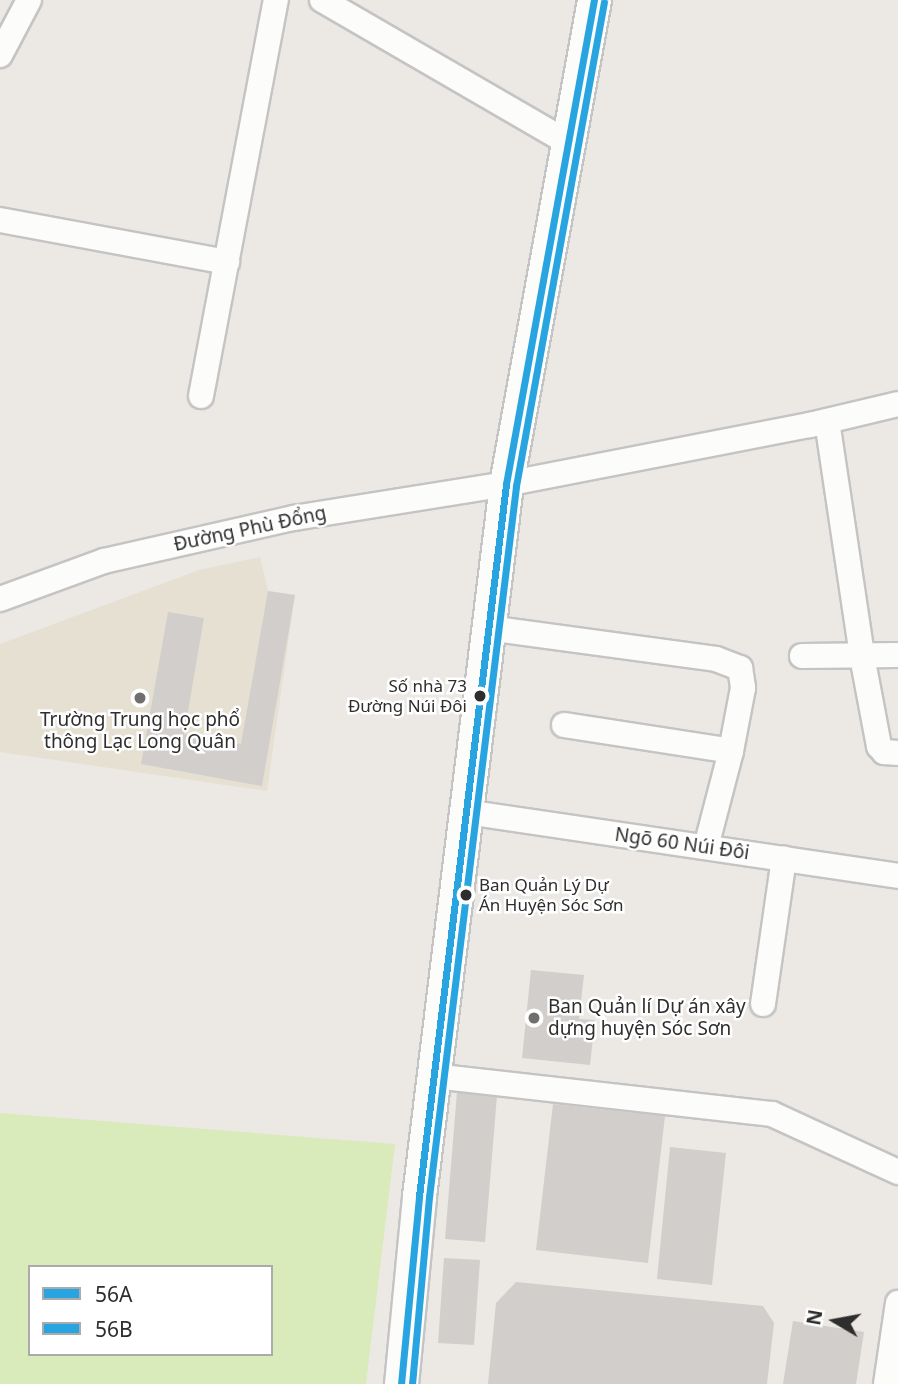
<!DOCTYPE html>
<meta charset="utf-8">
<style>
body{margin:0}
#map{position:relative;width:898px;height:1384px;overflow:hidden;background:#ece8e4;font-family:"Noto Sans",sans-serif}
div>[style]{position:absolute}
.education>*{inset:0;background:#e6e0d3}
.pitch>*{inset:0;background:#d9eabb}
.building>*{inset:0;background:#d1cecb}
.roads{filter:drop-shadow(2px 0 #c5c4c5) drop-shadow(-2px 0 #c5c4c5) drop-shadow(0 2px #c5c4c5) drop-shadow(0 -2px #c5c4c5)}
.minor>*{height:24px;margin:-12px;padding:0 12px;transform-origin:12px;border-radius:12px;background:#fcfcfb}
.secondary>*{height:33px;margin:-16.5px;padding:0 16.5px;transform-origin:16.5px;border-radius:16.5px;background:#fcfcfb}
.bus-1>*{height:7px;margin:-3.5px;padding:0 3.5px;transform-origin:3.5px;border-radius:3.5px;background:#28a5e0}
.bus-2>*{height:7px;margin:-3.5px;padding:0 3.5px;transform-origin:3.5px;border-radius:3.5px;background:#28a5e0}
.dots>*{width:19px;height:19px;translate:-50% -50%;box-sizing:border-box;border:4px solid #fff;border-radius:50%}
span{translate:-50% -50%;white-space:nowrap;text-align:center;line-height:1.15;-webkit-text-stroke:5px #fff;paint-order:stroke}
.bus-label{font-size:17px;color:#2e2e2e}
.right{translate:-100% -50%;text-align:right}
.left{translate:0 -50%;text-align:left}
.street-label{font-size:19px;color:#2e2e2e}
.poi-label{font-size:19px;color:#2e2e2e}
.legend{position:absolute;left:28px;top:1265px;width:245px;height:91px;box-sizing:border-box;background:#fff;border:2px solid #ababab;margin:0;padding:9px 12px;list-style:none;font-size:21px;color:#2e2e2e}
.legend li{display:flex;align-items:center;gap:14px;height:35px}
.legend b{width:35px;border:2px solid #ababab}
.north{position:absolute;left:800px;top:1286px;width:70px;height:70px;-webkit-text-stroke:5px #fff;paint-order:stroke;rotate:280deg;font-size:19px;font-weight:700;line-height:28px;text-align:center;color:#2e2e2e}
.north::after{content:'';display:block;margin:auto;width:24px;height:32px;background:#2e2e2e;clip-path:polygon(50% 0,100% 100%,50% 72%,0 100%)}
</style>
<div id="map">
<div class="education">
<i style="clip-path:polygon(260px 557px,268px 591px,295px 595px,267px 791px,0 752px,0 644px,199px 570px)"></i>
</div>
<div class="pitch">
<i style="clip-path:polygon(evenodd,0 1113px,395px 1144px,366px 1384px,0 1384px,0 1113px,30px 1267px,271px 1267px,271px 1354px,30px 1354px,30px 1267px)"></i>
</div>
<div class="building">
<i style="clip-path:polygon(268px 591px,295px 595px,262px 786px,141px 764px,168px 612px,204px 618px,184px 734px,241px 744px)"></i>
<i style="clip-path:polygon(531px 970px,584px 975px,579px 1019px,595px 1020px,590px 1065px,522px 1058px)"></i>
<i style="clip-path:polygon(458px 1080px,498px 1083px,485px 1242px,445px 1239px)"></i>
<i style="clip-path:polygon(553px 1104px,665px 1116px,648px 1263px,536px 1250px)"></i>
<i style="clip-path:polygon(670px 1147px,726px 1153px,712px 1285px,657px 1279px)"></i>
<i style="clip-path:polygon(444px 1258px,480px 1260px,474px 1345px,438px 1343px)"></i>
<i style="clip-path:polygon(516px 1282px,763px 1306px,774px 1323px,767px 1384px,488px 1384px,496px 1303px)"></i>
<i style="clip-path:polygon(793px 1321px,864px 1332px,856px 1384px,783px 1384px)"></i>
</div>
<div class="roads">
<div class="minor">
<i style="left:322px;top:0;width:285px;rotate:30.1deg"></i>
<i style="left:0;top:55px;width:62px;rotate:-62.2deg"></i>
<i style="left:0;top:220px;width:231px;rotate:10.5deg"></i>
<i style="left:201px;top:396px;width:403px;rotate:-79.3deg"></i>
<i style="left:827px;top:421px;width:238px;rotate:81.5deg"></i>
<i style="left:862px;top:656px;width:92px;rotate:79.3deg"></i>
<i style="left:879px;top:746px;width:8px;rotate:50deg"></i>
<i style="left:884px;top:752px;width:14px;rotate:4deg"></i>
<i style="left:0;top:599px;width:111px;rotate:-20.1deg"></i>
<i style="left:104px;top:561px;width:195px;rotate:-12.8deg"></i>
<i style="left:294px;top:518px;width:215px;rotate:-9.1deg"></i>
<i style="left:506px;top:484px;width:310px;rotate:-11deg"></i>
<i style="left:810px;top:425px;width:90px;rotate:-13.4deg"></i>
<i style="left:488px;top:628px;width:230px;rotate:7.7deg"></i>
<i style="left:716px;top:659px;width:26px;rotate:21deg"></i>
<i style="left:740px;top:668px;width:20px;rotate:81deg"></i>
<i style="left:743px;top:688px;width:64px;rotate:100.8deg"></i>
<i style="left:731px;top:751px;width:99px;rotate:104.6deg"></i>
<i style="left:802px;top:656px;width:96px;rotate:-0.6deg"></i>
<i style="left:564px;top:725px;width:169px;rotate:8.8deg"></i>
<i style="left:466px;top:812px;width:437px;rotate:8.4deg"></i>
<i style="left:763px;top:1004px;width:147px;rotate:-81.8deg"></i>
<i style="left:433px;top:1076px;width:341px;rotate:6.4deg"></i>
<i style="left:772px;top:1114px;width:139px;rotate:24.7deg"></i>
<i style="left:886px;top:1384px;width:82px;rotate:-81.6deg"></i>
</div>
<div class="secondary">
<i style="left:401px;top:1384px;width:189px;rotate:-84.5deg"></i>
<i style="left:419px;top:1196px;width:717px;rotate:-83.03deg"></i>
<i style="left:506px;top:484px;width:492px;rotate:-79.7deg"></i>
</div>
</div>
<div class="bus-1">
<i style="left:401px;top:1384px;width:189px;rotate:-84.5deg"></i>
<i style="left:419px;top:1196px;width:717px;rotate:-83.03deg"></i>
<i style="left:506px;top:484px;width:492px;rotate:-79.7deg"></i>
</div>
<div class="bus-2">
<i style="left:412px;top:1384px;width:188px;rotate:-84.8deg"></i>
<i style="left:429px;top:1197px;width:716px;rotate:-83.02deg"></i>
<i style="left:516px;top:486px;width:492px;rotate:-79.7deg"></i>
</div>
<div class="dots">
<i style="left:480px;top:696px;background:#2e2e2e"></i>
<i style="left:140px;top:698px;background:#706f6e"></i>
<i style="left:466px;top:895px;background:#2e2e2e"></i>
<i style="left:534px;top:1018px;background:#706f6e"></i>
</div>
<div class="bus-label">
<span class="right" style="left:467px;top:696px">Số nhà 73<br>Đường Núi Đôi</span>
<span class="left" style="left:479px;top:895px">Ban Quản Lý Dự<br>Án Huyện Sóc Sơn</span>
</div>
<div class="street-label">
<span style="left:250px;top:529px;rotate:-12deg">Đường Phù Đổng</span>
<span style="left:682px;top:844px;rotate:8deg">Ngõ 60 Núi Đôi</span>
</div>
<div class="poi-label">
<span style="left:140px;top:731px">Trường Trung học phổ<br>thông Lạc Long Quân</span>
<span class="left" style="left:548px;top:1018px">Ban Quản lí Dự án xây<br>dựng huyện Sóc Sơn</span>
</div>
<ul class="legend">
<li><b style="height:9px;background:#28a5e0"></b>56A</li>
<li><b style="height:9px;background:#28a5e0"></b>56B</li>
</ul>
<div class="north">N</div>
</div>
